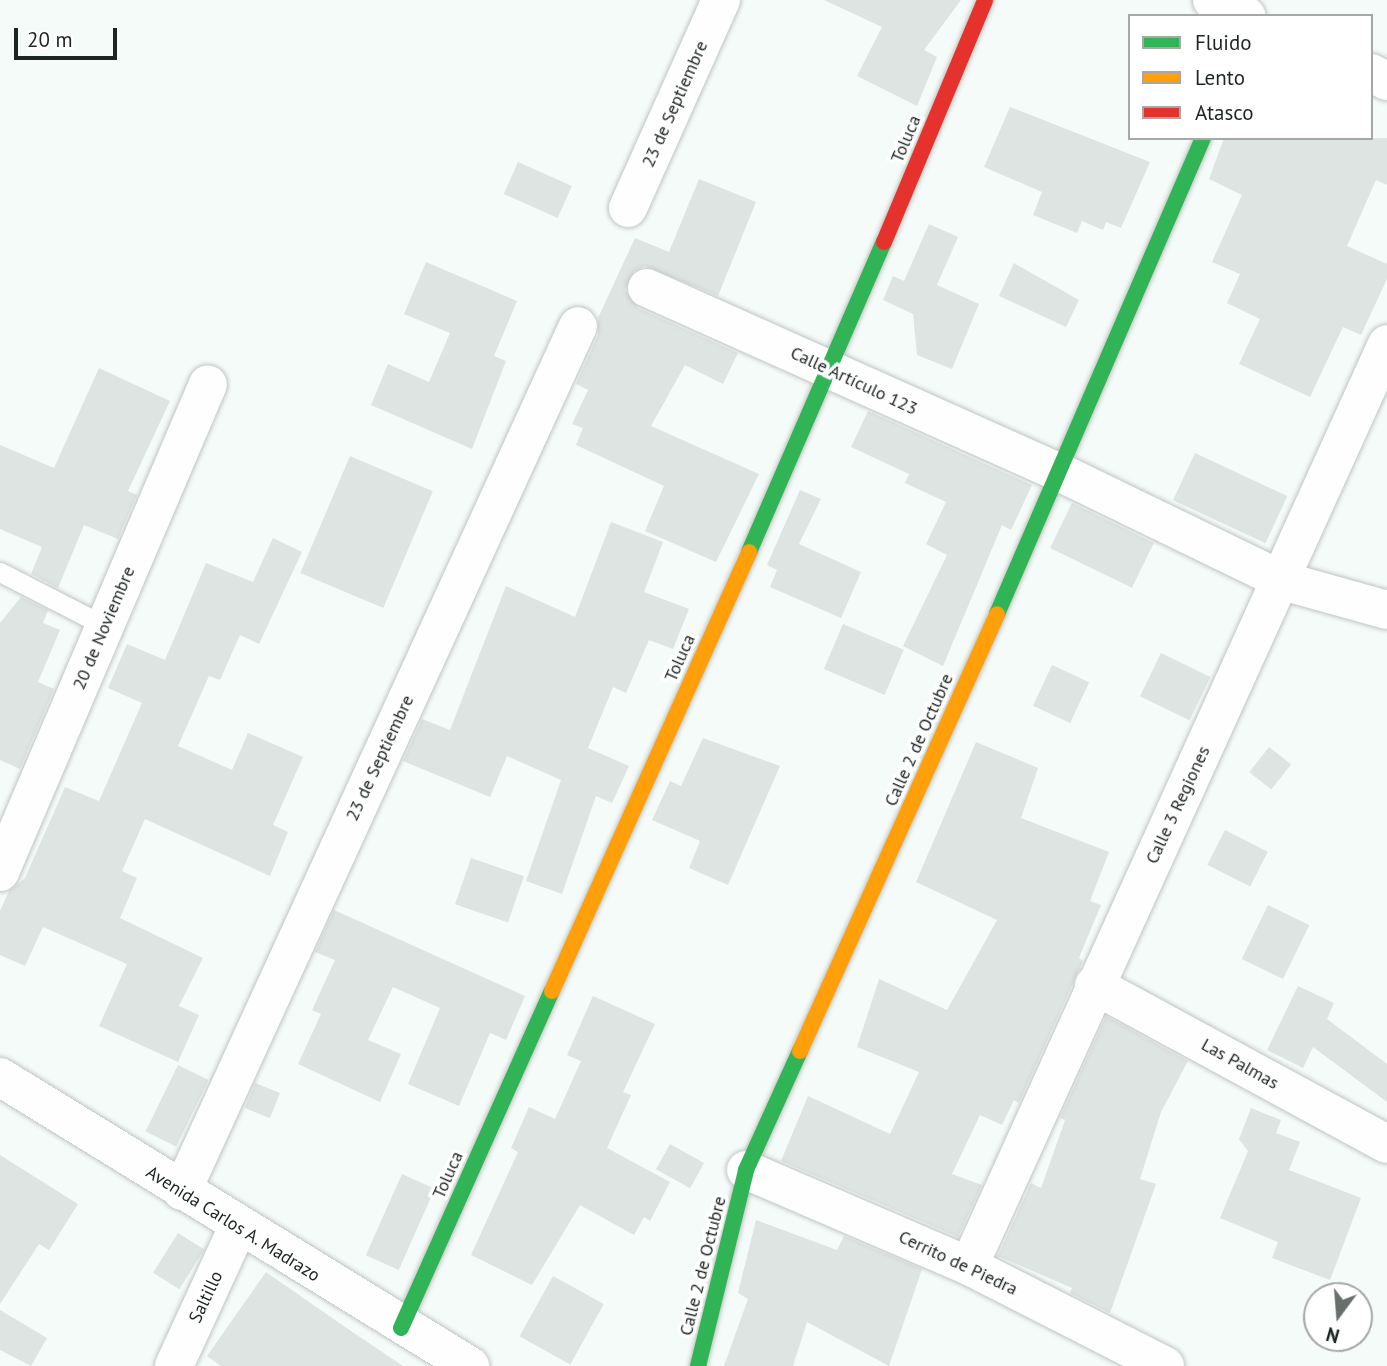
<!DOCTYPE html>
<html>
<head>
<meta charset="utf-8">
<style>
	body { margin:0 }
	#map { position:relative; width:1387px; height:1366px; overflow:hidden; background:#f5fbf8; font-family:"PT Sans",sans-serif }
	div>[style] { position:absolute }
	.building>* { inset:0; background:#dee4e1; transform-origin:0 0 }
	.roads { filter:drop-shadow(0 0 2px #bfc5c2) drop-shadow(0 0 2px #bfc5c2) }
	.lane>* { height:19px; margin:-9.5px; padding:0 9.5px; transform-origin:9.5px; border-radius:9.5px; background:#fefefe }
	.street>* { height:38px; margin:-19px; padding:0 19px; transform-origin:19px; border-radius:19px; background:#fefefe }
	.fast>* { height:16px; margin:-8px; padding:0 8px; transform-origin:8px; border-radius:8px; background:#30b455 }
	.slow>* { height:16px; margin:-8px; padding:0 8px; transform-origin:8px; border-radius:8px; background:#ff9f0a }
	.jam>* { height:16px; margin:-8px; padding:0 8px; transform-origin:8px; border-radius:8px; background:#e5322d }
	span { translate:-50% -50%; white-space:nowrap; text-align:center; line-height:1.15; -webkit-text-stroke:7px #fff; paint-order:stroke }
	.street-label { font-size:18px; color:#1d2521 }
	.legend { position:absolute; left:1128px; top:14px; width:245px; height:126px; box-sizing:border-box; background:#fff; border:2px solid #a5a8a6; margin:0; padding:9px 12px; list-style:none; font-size:21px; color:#1d2521 }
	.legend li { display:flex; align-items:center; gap:14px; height:35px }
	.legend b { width:35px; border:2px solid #a5a8a6 }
	.north { position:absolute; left:1303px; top:1282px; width:70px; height:70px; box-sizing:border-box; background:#fff; border:2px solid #a5a8a6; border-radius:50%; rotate:196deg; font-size:19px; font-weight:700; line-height:28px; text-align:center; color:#1d2521 }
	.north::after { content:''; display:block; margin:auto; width:24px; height:32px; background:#69706c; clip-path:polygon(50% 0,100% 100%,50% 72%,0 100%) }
	.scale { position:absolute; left:14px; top:28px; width:103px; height:32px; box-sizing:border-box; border:4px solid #1d2521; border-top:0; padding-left:9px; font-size:21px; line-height:24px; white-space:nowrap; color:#1d2521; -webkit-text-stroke:5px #fff; paint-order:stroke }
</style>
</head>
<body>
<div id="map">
	<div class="building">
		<div style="clip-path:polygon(824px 0,961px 0,924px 50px,937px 57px,917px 106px,857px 76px,882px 27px)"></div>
		<div style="clip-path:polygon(1010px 107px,1150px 162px,1121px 228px,1106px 222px,1103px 230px,1082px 221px,1077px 233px,1033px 215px,1042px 192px,984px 167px)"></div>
		<div style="clip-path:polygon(1224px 138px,1387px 138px,1387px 185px,1376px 180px,1347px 246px,1387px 264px,1387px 279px,1361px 335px,1343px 327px,1310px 397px,1239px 364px,1260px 319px,1227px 303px,1240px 274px,1212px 262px,1242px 195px,1209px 179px)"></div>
		<div style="left:518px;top:162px;width:59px;height:35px;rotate:24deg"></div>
		<div style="clip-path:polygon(699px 179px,756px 202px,718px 296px,645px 266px,634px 271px,625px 290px,638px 308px,738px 353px,723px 384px,685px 365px,651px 426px,759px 474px,716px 562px,645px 531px,664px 486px,576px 445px,583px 428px,572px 424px,588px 390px,576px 384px,598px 335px,598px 318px,635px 238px,669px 252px)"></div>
		<div style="clip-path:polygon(929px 224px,958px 237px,937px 285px,979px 304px,952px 369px,917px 355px,913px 314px,883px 300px,893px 276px,904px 281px)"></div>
		<div style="clip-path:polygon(426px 262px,517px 301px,494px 356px,506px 361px,472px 449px,371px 405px,388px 364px,429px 382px,450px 333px,404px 314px)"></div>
		<div style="clip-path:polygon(1014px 263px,1079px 300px,1066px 327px,999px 296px)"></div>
		<div style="clip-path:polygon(99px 368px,170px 401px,128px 491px,137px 495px,118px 539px,84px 525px,58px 588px,31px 574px,42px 547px,0 529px,0 445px,54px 468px)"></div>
		<div style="clip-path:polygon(868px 411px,1032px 485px,1011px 530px,1002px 525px,943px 666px,903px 646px,947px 555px,926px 544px,946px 502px,905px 483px,909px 474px,851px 447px)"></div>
		<div style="left:1195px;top:453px;width:102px;height:52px;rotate:25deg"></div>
		<div style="left:350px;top:456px;width:90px;height:127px;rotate:23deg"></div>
		<div style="clip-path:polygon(800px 490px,821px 499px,799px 544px,861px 572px,841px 618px,770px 587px,777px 570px,767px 565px)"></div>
		<div style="left:1072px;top:503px;width:91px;height:50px;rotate:26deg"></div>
		<div style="clip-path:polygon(611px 522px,663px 542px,644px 592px,689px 609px,673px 649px,649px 640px,626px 693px,613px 687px,588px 748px,629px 766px,612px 803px,596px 796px,562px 894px,526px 881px,561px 780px,507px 756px,490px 797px,403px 761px,422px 719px,450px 730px,506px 586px,575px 617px)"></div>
		<div style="clip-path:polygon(273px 538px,302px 552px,259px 644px,240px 635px,220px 680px,209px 676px,178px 746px,232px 770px,248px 733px,303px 757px,273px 825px,288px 832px,270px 876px,145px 819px,122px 871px,137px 878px,120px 918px,203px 958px,179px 1006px,199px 1015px,178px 1062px,99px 1026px,127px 964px,43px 927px,25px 966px,0 955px,0 911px,9px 891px,25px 878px,65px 787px,99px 801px,142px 703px,108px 688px,127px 644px,165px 660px,206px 563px,253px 582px)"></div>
		<div style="clip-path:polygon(21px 597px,48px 610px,43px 623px,60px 630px,38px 682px,54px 689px,20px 769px,0 760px,0 623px)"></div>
		<div style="left:843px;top:624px;width:66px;height:49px;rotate:23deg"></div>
		<div style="left:1161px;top:653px;width:55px;height:48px;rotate:26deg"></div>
		<div style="left:1052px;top:665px;width:41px;height:45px;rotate:25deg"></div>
		<div style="clip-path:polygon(703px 738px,780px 766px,728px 885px,689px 868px,700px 841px,652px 820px,670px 781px,681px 786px)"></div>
		<div style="clip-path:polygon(976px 742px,1038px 768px,1021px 818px,1109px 852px,1090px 901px,1101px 905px,1079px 958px,1083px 961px,1019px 1103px,1014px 1100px,1002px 1125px,980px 1115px,952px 1174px,982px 1185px,958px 1237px,781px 1161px,808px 1096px,890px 1134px,919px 1072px,857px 1047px,879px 979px,947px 1010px,997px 920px,916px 882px)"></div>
		<div style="left:1269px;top:747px;width:28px;height:32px;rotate:38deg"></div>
		<div style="left:1225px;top:830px;width:48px;height:39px;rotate:27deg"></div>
		<div style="left:471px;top:858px;width:56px;height:49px;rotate:19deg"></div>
		<div style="left:1268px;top:905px;width:46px;height:60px;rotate:26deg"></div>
		<div style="clip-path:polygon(334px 910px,525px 996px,506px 1040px,490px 1033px,459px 1106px,408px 1084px,440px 1008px,393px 987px,368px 1040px,401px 1054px,380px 1102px,298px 1064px,321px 1014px,312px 1010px,335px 960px,315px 952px)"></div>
		<div style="clip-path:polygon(1298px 986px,1334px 1003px,1327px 1019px,1387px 1064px,1387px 1102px,1313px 1047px,1303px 1068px,1267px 1050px)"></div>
		<div style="clip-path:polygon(593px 996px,655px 1024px,623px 1092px,631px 1095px,607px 1148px,670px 1182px,650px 1221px,644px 1217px,634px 1235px,580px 1205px,532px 1285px,471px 1255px,518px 1152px,511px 1148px,529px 1107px,555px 1119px,581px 1061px,567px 1055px)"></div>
		<div style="clip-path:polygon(1106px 1016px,1188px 1061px,1161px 1112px,1140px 1179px,1156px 1184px,1110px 1313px,1070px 1293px,1072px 1288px,998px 1256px,1031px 1183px,1041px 1188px,1065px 1120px,1060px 1118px)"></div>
		<div style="left:178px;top:1065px;width:34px;height:74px;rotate:26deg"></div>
		<div style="left:255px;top:1083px;width:27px;height:27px;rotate:22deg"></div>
		<div style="clip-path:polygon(1251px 1108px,1281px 1120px,1276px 1133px,1300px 1142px,1289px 1170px,1361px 1198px,1330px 1280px,1272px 1258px,1278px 1242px,1220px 1218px,1248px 1151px,1239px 1139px)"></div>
		<div style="left:670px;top:1144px;width:39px;height:29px;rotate:29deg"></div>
		<div style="clip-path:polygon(0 1155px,78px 1204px,49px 1250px,39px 1244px,0 1304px)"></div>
		<div style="left:402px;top:1174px;width:36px;height:89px;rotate:24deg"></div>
		<div style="clip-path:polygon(756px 1220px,837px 1250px,844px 1236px,922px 1269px,889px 1366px,807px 1322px,793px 1366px,724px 1366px,748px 1299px,738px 1293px)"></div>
		<div style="left:178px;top:1233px;width:31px;height:47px;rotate:32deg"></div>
		<div style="clip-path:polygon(266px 1272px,348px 1329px,403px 1366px,221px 1366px,207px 1356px)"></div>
		<div style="left:553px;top:1276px;width:58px;height:69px;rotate:29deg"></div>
		<div style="clip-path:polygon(0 1310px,47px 1338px,31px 1366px,0 1350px)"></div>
	</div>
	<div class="roads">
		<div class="lane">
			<div style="left:0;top:572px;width:118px;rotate:27.2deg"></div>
		</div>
		<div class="street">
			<div style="left:1212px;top:0;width:38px;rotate:25deg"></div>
			<div style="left:1371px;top:73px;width:18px;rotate:27deg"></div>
			<div style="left:628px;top:208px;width:228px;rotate:-65.9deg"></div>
			<div style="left:647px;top:288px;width:453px;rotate:24.1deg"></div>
			<div style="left:1061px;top:473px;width:247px;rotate:25.9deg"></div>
			<div style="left:1283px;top:581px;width:108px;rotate:15.6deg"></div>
			<div style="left:0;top:872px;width:530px;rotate:-66.91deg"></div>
			<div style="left:1094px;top:985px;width:333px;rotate:28.5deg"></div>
			<div style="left:0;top:1077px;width:552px;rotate:31.59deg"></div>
			<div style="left:746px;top:1170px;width:243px;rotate:23.3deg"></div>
			<div style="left:969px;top:1266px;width:220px;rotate:27deg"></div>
			<div style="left:182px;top:1191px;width:951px;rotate:-65.4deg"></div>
			<div style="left:969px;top:1266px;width:1012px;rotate:-65.61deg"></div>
			<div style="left:174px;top:1366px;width:153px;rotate:-65.3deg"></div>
		</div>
		<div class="fast">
			<div style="left:749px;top:552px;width:338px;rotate:-66.5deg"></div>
			<div style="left:997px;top:614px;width:519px;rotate:-66.6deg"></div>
			<div style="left:401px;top:1328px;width:369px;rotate:-65.9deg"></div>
			<div style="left:698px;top:1366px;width:202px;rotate:-76.2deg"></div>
			<div style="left:746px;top:1170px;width:131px;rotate:-65.6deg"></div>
		</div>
		<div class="slow">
			<div style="left:552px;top:991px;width:481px;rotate:-65.8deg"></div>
			<div style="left:800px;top:1051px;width:479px;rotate:-65.7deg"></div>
		</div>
		<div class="jam">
			<div style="left:884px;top:242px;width:262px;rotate:-67.3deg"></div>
		</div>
	</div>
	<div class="street-label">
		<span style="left:675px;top:104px;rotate:-66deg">23 de Septiembre</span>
		<span style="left:906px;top:139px;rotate:-67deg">Toluca</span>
		<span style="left:854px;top:381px;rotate:25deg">Calle Artículo 123</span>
		<span style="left:104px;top:628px;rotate:-67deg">20 de Noviembre</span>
		<span style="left:680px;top:658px;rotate:-66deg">Toluca</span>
		<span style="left:919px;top:740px;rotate:-66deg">Calle 2 de Octubre</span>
		<span style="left:380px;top:758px;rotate:-65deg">23 de Septiembre</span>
		<span style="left:1178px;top:805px;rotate:-65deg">Calle 3 Regiones</span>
		<span style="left:1240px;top:1064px;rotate:29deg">Las Palmas</span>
		<span style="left:448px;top:1175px;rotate:-66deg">Toluca</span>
		<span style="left:233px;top:1224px;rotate:32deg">Avenida Carlos A. Madrazo</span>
		<span style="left:958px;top:1263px;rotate:25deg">Cerrito de Piedra</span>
		<span style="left:703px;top:1266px;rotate:-76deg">Calle 2 de Octubre</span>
		<span style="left:206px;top:1297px;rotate:-65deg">Saltillo</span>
	</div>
	<ul class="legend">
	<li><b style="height:9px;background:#30b455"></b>Fluido</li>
	<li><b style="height:9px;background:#ff9f0a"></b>Lento</li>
	<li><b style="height:9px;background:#e5322d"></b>Atasco</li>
	</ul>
	<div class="north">N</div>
	<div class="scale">20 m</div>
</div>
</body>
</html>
